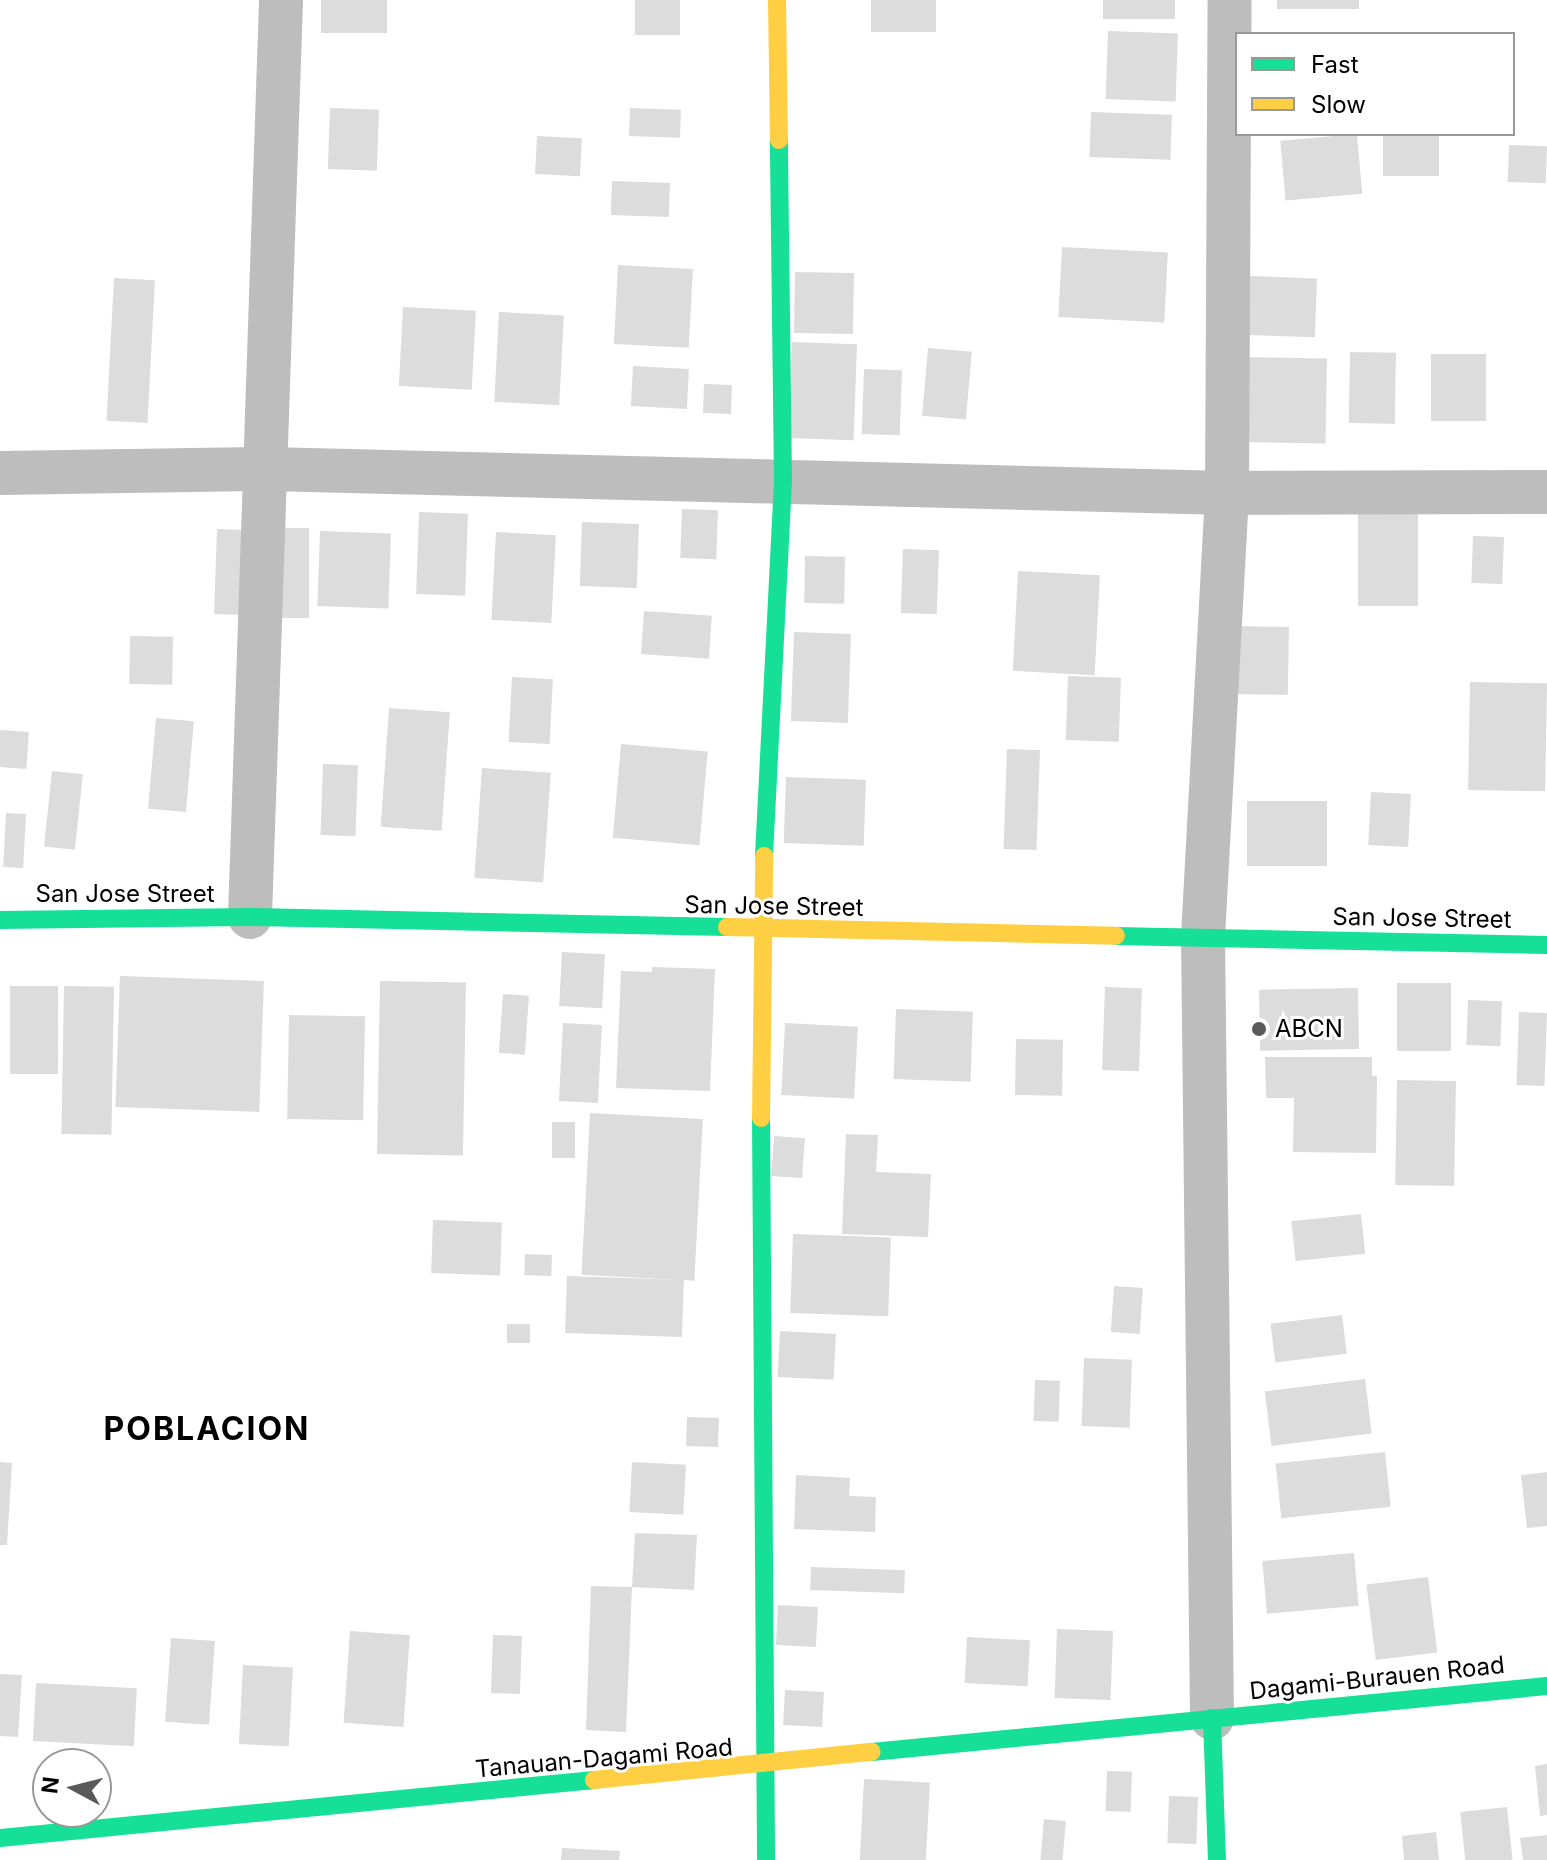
<!DOCTYPE html>
<html>
<head>
<meta charset="utf-8">
<style>
	body { margin:0 }
	#map { position:relative; width:1547px; height:1860px; overflow:hidden; background:#fff; font-family:Inter,sans-serif }
	div>[style] { position:absolute }
	.building>* { inset:0; background:#dcdcdc; transform-origin:0 0 }
	.street>* { height:44px; margin:-22px; padding:0 22px; transform-origin:22px; border-radius:22px; background:#bdbdbd }
	.fast>* { height:18px; margin:-9px; padding:0 9px; transform-origin:9px; border-radius:9px; background:#16e098 }
	.slow>* { height:18px; margin:-9px; padding:0 9px; transform-origin:9px; border-radius:9px; background:#ffcf43 }
	.dots>* { width:22px; height:22px; translate:-50% -50%; box-sizing:border-box; border:4px solid #fff; border-radius:50% }
	span { translate:-50% -50%; white-space:nowrap; text-align:center; line-height:1.15; -webkit-text-stroke:6px #fff; paint-order:stroke }
	.street-label { font-size:24px; color:#000 }
	.poi-label { font-size:24px; color:#000 }
	.left { translate:0 -50%; text-align:left }
	.district-label { font-size:32px; color:#000; font-weight:700; letter-spacing:2px }
	.legend { position:absolute; left:1235px; top:32px; width:280px; height:104px; box-sizing:border-box; background:#fff; border:2px solid #999; margin:0; padding:10px 14px; list-style:none; font-size:24px; color:#000 }
	.legend li { display:flex; align-items:center; gap:16px; height:40px }
	.legend b { width:40px; border:2px solid #999 }
	.north { position:absolute; left:32px; top:1748px; width:80px; height:80px; box-sizing:border-box; background:#fff; border:2px solid #999; border-radius:50%; rotate:277deg; font-size:22px; font-weight:700; line-height:32px; text-align:center; color:#000 }
	.north::after { content:''; display:block; margin:auto; width:28px; height:36px; background:#595959; clip-path:polygon(50% 0,100% 100%,50% 72%,0 100%) }
</style>
</head>
<body>
<div id="map">
	<div class="building">
		<div style="left:321px;top:0;width:66px;height:33px"></div>
		<div style="left:635px;top:0;width:45px;height:35px"></div>
		<div style="left:871px;top:0;width:65px;height:32px"></div>
		<div style="left:1103px;top:0;width:72px;height:19px"></div>
		<div style="left:1277px;top:0;width:82px;height:9px"></div>
		<div style="left:1108px;top:31px;width:70px;height:68px;rotate:2deg"></div>
		<div style="left:330px;top:108px;width:49px;height:61px;rotate:2deg"></div>
		<div style="left:630px;top:108px;width:51px;height:28px;rotate:2deg"></div>
		<div style="left:1091px;top:112px;width:81px;height:45px;rotate:2deg"></div>
		<div style="left:1357px;top:134px;width:60px;height:77px;rotate:85deg"></div>
		<div style="left:1383px;top:134px;width:56px;height:42px"></div>
		<div style="left:537px;top:136px;width:45px;height:38px;rotate:3deg"></div>
		<div style="left:1509px;top:145px;width:38px;height:37px;rotate:2deg"></div>
		<div style="left:612px;top:181px;width:58px;height:34px;rotate:2deg"></div>
		<div style="left:1062px;top:247px;width:106px;height:70px;rotate:3deg"></div>
		<div style="left:618px;top:265px;width:75px;height:79px;rotate:3deg"></div>
		<div style="left:795px;top:272px;width:59px;height:61px;rotate:1deg"></div>
		<div style="left:1248px;top:276px;width:69px;height:59px;rotate:2deg"></div>
		<div style="left:114px;top:278px;width:41px;height:143px;rotate:3deg"></div>
		<div style="left:403px;top:307px;width:73px;height:79px;rotate:3deg"></div>
		<div style="left:499px;top:312px;width:65px;height:90px;rotate:3deg"></div>
		<div style="left:792px;top:342px;width:65px;height:96px;rotate:2deg"></div>
		<div style="left:928px;top:348px;width:44px;height:68px;rotate:5deg"></div>
		<div style="left:1350px;top:352px;width:46px;height:71px;rotate:1deg"></div>
		<div style="left:1486px;top:354px;width:67px;height:55px;rotate:90deg"></div>
		<div style="left:1243px;top:357px;width:84px;height:85px;rotate:1deg"></div>
		<div style="left:633px;top:366px;width:56px;height:40px;rotate:3deg"></div>
		<div style="left:864px;top:369px;width:38px;height:65px;rotate:2deg"></div>
		<div style="left:704px;top:384px;width:28px;height:29px;rotate:2deg"></div>
		<div style="left:682px;top:509px;width:36px;height:49px;rotate:2deg"></div>
		<div style="left:419px;top:512px;width:49px;height:82px;rotate:2deg"></div>
		<div style="left:1358px;top:513px;width:60px;height:93px"></div>
		<div style="left:582px;top:522px;width:57px;height:64px;rotate:2deg"></div>
		<div style="left:271px;top:528px;width:38px;height:90px"></div>
		<div style="left:217px;top:529px;width:46px;height:85px;rotate:2deg"></div>
		<div style="left:320px;top:531px;width:71px;height:75px;rotate:2deg"></div>
		<div style="left:496px;top:532px;width:60px;height:88px;rotate:3deg"></div>
		<div style="left:1473px;top:536px;width:31px;height:47px;rotate:2deg"></div>
		<div style="left:903px;top:549px;width:36px;height:64px;rotate:2deg"></div>
		<div style="left:805px;top:556px;width:40px;height:47px;rotate:1deg"></div>
		<div style="left:1018px;top:571px;width:82px;height:100px;rotate:3deg"></div>
		<div style="left:644px;top:611px;width:68px;height:43px;rotate:4deg"></div>
		<div style="left:1236px;top:626px;width:53px;height:68px;rotate:1deg"></div>
		<div style="left:794px;top:632px;width:57px;height:89px;rotate:2deg"></div>
		<div style="left:130px;top:636px;width:43px;height:48px;rotate:1deg"></div>
		<div style="left:1068px;top:676px;width:53px;height:64px;rotate:2deg"></div>
		<div style="left:512px;top:677px;width:41px;height:65px;rotate:3deg"></div>
		<div style="left:1470px;top:682px;width:77px;height:108px;rotate:1deg"></div>
		<div style="left:389px;top:708px;width:61px;height:119px;rotate:4deg"></div>
		<div style="left:156px;top:718px;width:38px;height:91px;rotate:5deg"></div>
		<div style="left:0;top:730px;width:29px;height:37px;rotate:4deg"></div>
		<div style="left:621px;top:744px;width:87px;height:94px;rotate:5deg"></div>
		<div style="left:1007px;top:749px;width:33px;height:100px;rotate:2deg"></div>
		<div style="left:323px;top:764px;width:35px;height:71px;rotate:2deg"></div>
		<div style="left:482px;top:768px;width:69px;height:110px;rotate:4deg"></div>
		<div style="left:52px;top:771px;width:31px;height:76px;rotate:6deg"></div>
		<div style="left:786px;top:777px;width:80px;height:66px;rotate:2deg"></div>
		<div style="left:1371px;top:792px;width:40px;height:53px;rotate:3deg"></div>
		<div style="left:1247px;top:801px;width:80px;height:65px"></div>
		<div style="left:6px;top:813px;width:20px;height:54px;rotate:3deg"></div>
		<div style="left:562px;top:952px;width:43px;height:54px;rotate:3deg"></div>
		<div style="clip-path:polygon(652px 967px,715px 969px,710px 1091px,616px 1088px,621px 971px,652px 972px)"></div>
		<div style="left:120px;top:976px;width:144px;height:131px;rotate:2deg"></div>
		<div style="left:380px;top:981px;width:86px;height:173px;rotate:1deg"></div>
		<div style="left:1397px;top:983px;width:54px;height:68px"></div>
		<div style="left:10px;top:986px;width:48px;height:88px"></div>
		<div style="left:64px;top:986px;width:50px;height:148px;rotate:1deg"></div>
		<div style="left:1105px;top:987px;width:37px;height:83px;rotate:2deg"></div>
		<div style="left:1358px;top:988px;width:61px;height:99px;rotate:89deg"></div>
		<div style="left:503px;top:994px;width:26px;height:59px;rotate:4deg"></div>
		<div style="left:1468px;top:1000px;width:34px;height:45px;rotate:2deg"></div>
		<div style="left:896px;top:1009px;width:77px;height:70px;rotate:2deg"></div>
		<div style="left:1519px;top:1012px;width:28px;height:73px;rotate:2deg"></div>
		<div style="left:289px;top:1015px;width:76px;height:104px;rotate:1deg"></div>
		<div style="left:563px;top:1023px;width:39px;height:78px;rotate:3deg"></div>
		<div style="left:785px;top:1023px;width:73px;height:72px;rotate:3deg"></div>
		<div style="left:1016px;top:1039px;width:47px;height:56px;rotate:1deg"></div>
		<div style="clip-path:polygon(1265px 1057px,1372px 1057px,1372px 1076px,1377px 1076px,1376px 1153px,1293px 1152px,1294px 1098px,1266px 1098px)"></div>
		<div style="left:1397px;top:1080px;width:59px;height:105px;rotate:1deg"></div>
		<div style="left:590px;top:1113px;width:113px;height:162px;rotate:3deg"></div>
		<div style="left:552px;top:1122px;width:23px;height:36px"></div>
		<div style="clip-path:polygon(846px 1134px,878px 1135px,876px 1172px,931px 1174px,928px 1237px,842px 1234px)"></div>
		<div style="left:774px;top:1136px;width:31px;height:40px;rotate:4deg"></div>
		<div style="left:1361px;top:1214px;width:40px;height:70px;rotate:84deg"></div>
		<div style="left:433px;top:1220px;width:69px;height:53px;rotate:2deg"></div>
		<div style="left:793px;top:1234px;width:98px;height:79px;rotate:2deg"></div>
		<div style="left:525px;top:1254px;width:27px;height:21px;rotate:2deg"></div>
		<div style="left:567px;top:1276px;width:117px;height:57px;rotate:2deg"></div>
		<div style="left:1114px;top:1286px;width:29px;height:46px;rotate:4deg"></div>
		<div style="left:1342px;top:1315px;width:39px;height:72px;rotate:83deg"></div>
		<div style="left:507px;top:1324px;width:23px;height:19px"></div>
		<div style="left:780px;top:1331px;width:56px;height:46px;rotate:3deg"></div>
		<div style="left:1084px;top:1358px;width:48px;height:68px;rotate:2deg"></div>
		<div style="left:1365px;top:1379px;width:55px;height:101px;rotate:83deg"></div>
		<div style="left:1035px;top:1380px;width:25px;height:41px;rotate:2deg"></div>
		<div style="left:687px;top:1417px;width:32px;height:29px;rotate:2deg"></div>
		<div style="left:1385px;top:1452px;width:55px;height:110px;rotate:84deg"></div>
		<div style="clip-path:polygon(0 1462px,12px 1463px,7px 1545px,0 1545px)"></div>
		<div style="left:632px;top:1462px;width:54px;height:50px;rotate:3deg"></div>
		<div style="clip-path:polygon(1547px 1472px,1547px 1526px,1527px 1528px,1521px 1475px)"></div>
		<div style="clip-path:polygon(796px 1475px,850px 1478px,849px 1496px,876px 1497px,875px 1532px,794px 1529px)"></div>
		<div style="clip-path:polygon(635px 1533px,697px 1535px,694px 1590px,632px 1587px,626px 1732px,586px 1730px,591px 1586px,632px 1587px)"></div>
		<div style="left:1354px;top:1553px;width:53px;height:92px;rotate:85deg"></div>
		<div style="left:811px;top:1567px;width:94px;height:23px;rotate:2deg"></div>
		<div style="left:1428px;top:1577px;width:76px;height:62px;rotate:83deg"></div>
		<div style="left:778px;top:1605px;width:40px;height:40px;rotate:3deg"></div>
		<div style="left:1057px;top:1629px;width:56px;height:69px;rotate:2deg"></div>
		<div style="left:350px;top:1631px;width:60px;height:92px;rotate:4deg"></div>
		<div style="left:493px;top:1635px;width:29px;height:58px;rotate:2deg"></div>
		<div style="left:967px;top:1637px;width:63px;height:46px;rotate:3deg"></div>
		<div style="left:171px;top:1638px;width:44px;height:84px;rotate:4deg"></div>
		<div style="left:243px;top:1665px;width:50px;height:79px;rotate:3deg"></div>
		<div style="clip-path:polygon(0 1674px,22px 1675px,18px 1737px,0 1736px)"></div>
		<div style="left:36px;top:1683px;width:101px;height:58px;rotate:3deg"></div>
		<div style="left:785px;top:1690px;width:39px;height:35px;rotate:3deg"></div>
		<div style="clip-path:polygon(1547px 1764px,1547px 1815px,1540px 1816px,1535px 1766px)"></div>
		<div style="left:1107px;top:1771px;width:25px;height:40px;rotate:2deg"></div>
		<div style="left:864px;top:1779px;width:66px;height:81px;rotate:3deg"></div>
		<div style="left:1169px;top:1796px;width:29px;height:47px;rotate:2deg"></div>
		<div style="left:1507px;top:1807px;width:53px;height:47px;rotate:84deg"></div>
		<div style="left:1044px;top:1819px;width:22px;height:41px;rotate:5deg"></div>
		<div style="clip-path:polygon(1436px 1832px,1439px 1860px,1404px 1860px,1402px 1836px)"></div>
		<div style="clip-path:polygon(1547px 1835px,1547px 1860px,1523px 1860px,1520px 1838px)"></div>
		<div style="clip-path:polygon(562px 1848px,620px 1851px,619px 1860px,561px 1860px)"></div>
	</div>
	<div class="street">
		<div style="left:0;top:473px;width:268px;rotate:-0.9deg"></div>
		<div style="left:268px;top:469px;width:959px;rotate:1.43deg"></div>
		<div style="left:1227px;top:493px;width:320px;rotate:-0.2deg"></div>
		<div style="left:250px;top:917px;width:918px;rotate:-88.06deg"></div>
		<div style="left:1212px;top:1718px;width:781px;rotate:-90.66deg"></div>
		<div style="left:1203px;top:937px;width:445px;rotate:-86.9deg"></div>
		<div style="left:1227px;top:493px;width:493px;rotate:-89.7deg"></div>
	</div>
	<div class="fast">
		<div style="left:764px;top:856px;width:375px;rotate:-87.1deg"></div>
		<div style="left:783px;top:481px;width:341px;rotate:-90.7deg"></div>
		<div style="left:0;top:920px;width:250px;rotate:-0.7deg"></div>
		<div style="left:250px;top:917px;width:477px;rotate:1.2deg"></div>
		<div style="left:1116px;top:936px;width:431px;rotate:1.2deg"></div>
		<div style="left:761px;top:1118px;width:742px;rotate:89.61deg"></div>
		<div style="left:1212px;top:1718px;width:142px;rotate:88deg"></div>
		<div style="left:872px;top:1752px;width:678px;rotate:-5.58deg"></div>
		<div style="left:0;top:1838px;width:597px;rotate:-5.58deg"></div>
	</div>
	<div class="slow">
		<div style="left:777px;top:0;width:140px;rotate:89.2deg"></div>
		<div style="left:727px;top:927px;width:389px;rotate:1.3deg"></div>
		<div style="left:761px;top:1118px;width:262px;rotate:-89.3deg"></div>
		<div style="left:594px;top:1780px;width:279px;rotate:-5.8deg"></div>
	</div>
	<div class="dots">
		<div style="left:1259px;top:1029px;background:#595959"></div>
	</div>
	<div class="street-label">
		<span style="left:125px;top:894px">San Jose Street</span>
		<span style="left:774px;top:906px;rotate:1deg">San Jose Street</span>
		<span style="left:1422px;top:918px;rotate:1deg">San Jose Street</span>
		<span style="left:1377px;top:1678px;rotate:-6deg">Dagami-Burauen Road</span>
		<span style="left:604px;top:1758px;rotate:-5deg">Tanauan-Dagami Road</span>
	</div>
	<div class="poi-label">
		<span class="left" style="left:1275px;top:1029px">ABCN</span>
	</div>
	<div class="district-label">
		<span style="left:207px;top:1429px">POBLACION</span>
	</div>
	<ul class="legend">
	<li><b style="height:10px;background:#16e098"></b>Fast</li>
	<li><b style="height:10px;background:#ffcf43"></b>Slow</li>
	</ul>
	<div class="north">N</div>
</div>
</body>
</html>
